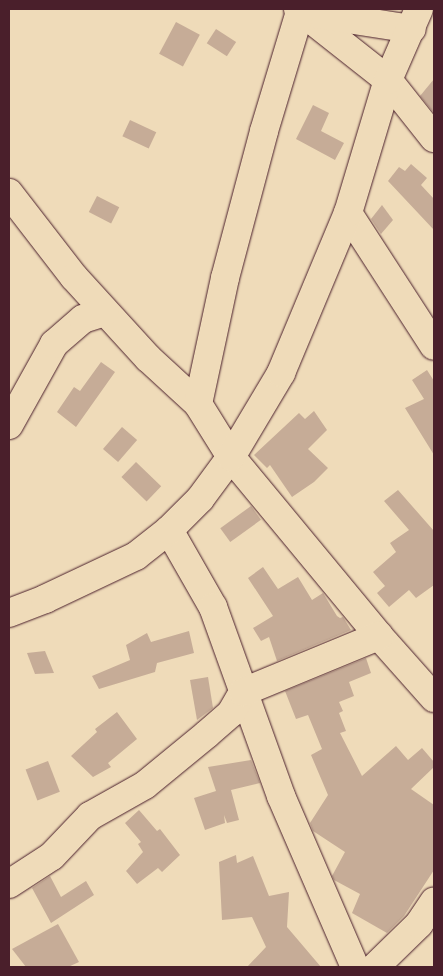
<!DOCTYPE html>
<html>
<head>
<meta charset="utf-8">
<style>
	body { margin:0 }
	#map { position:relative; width:443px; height:976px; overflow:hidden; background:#efdbb9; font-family:"Architects Daughter",sans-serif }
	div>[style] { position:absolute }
	.building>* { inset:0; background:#c6ac97; transform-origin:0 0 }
	.roads { filter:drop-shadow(0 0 1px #4a1f2b) drop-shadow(0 0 1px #4a1f2b) }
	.minor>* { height:28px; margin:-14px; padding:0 14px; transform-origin:14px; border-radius:14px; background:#efdbb9 }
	span { translate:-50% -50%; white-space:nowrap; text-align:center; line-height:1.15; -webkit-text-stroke:5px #efdbb9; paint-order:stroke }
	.frame { position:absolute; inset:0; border:10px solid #4a1f2b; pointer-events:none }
</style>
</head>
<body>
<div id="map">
	<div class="building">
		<div style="left:176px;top:22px;width:27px;height:36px;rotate:28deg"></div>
		<div style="left:216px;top:29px;width:24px;height:17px;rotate:33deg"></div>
		<div style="clip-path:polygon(434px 79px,434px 113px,420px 96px)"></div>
		<div style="clip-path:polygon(313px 105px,329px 113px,321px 131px,344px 143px,335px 160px,296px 139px)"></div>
		<div style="left:130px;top:120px;width:29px;height:18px;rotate:25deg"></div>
		<div style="clip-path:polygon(411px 164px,427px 178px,421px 185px,434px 199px,434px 230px,388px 181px,399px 167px,405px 171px)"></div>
		<div style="left:97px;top:196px;width:25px;height:18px;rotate:27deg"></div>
		<div style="clip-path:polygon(382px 205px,393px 220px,381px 234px,371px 219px)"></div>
		<div style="clip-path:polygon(101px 362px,115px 372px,76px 427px,57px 412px,74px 387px,80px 391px)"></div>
		<div style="clip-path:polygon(427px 370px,434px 381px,434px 455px,405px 408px,424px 399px,412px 380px)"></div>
		<div style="clip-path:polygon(314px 411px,327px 430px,308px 449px,328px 468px,314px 482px,292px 497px,270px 465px,267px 468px,254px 455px,299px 413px,305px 419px)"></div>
		<div style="left:122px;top:427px;width:20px;height:29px;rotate:41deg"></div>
		<div style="left:136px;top:462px;width:35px;height:21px;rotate:44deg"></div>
		<div style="clip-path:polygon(398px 490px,434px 531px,434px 585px,416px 598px,409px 590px,389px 607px,377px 593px,385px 586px,373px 572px,396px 552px,390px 543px,409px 530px,384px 501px)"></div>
		<div style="left:251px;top:506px;width:17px;height:38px;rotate:54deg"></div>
		<div style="clip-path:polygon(263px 567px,278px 589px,298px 577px,312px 600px,323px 593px,337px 616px,340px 618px,343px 617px,351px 630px,277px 661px,269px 637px,261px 641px,253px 628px,273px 616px,248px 578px)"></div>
		<div style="clip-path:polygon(189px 631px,194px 653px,157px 663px,155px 672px,99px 689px,92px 676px,130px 660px,126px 645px,147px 633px,151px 642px)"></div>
		<div style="clip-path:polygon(45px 651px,54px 673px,35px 674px,27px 653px)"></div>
		<div style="clip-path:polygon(366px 658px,371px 673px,349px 682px,354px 696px,339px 702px,343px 711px,339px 713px,346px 731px,340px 733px,362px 776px,396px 746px,408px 760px,422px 748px,434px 762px,434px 767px,411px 789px,434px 805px,434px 870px,404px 916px,387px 933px,352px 913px,360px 894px,334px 880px,332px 876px,345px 852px,313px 831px,310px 823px,328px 795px,311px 755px,322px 749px,308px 715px,296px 719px,285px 691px)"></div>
		<div style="clip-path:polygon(208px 677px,213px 708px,197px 720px,190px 680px)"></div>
		<div style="clip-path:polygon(117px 712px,137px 739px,108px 763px,111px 767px,93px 777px,71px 756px,97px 732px,95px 729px)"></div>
		<div style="clip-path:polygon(251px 760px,260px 783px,231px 790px,239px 820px,227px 823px,224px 815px,225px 823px,205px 830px,194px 798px,216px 791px,208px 767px)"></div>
		<div style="left:48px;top:761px;width:33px;height:24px;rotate:69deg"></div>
		<div style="clip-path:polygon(139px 810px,157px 831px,160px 829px,180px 855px,162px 872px,158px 868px,137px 884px,126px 871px,143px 852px,138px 844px,141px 842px,125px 823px)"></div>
		<div style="clip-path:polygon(236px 855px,237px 863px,253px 856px,269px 896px,289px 892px,287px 927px,321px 967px,247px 967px,266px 947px,252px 917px,222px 920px,219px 862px)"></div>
		<div style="clip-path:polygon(50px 876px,61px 897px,86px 881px,94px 895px,51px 923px,32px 888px)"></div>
		<div style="clip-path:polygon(58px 924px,79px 962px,68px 967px,26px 967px,12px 949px)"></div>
	</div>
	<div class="roads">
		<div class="minor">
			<div style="left:298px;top:9px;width:115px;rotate:38.3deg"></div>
			<div style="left:388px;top:80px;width:74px;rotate:51.6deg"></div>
			<div style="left:302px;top:12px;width:111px;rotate:8.8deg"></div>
			<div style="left:9px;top:193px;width:106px;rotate:52.3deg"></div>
			<div style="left:74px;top:277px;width:110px;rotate:47.6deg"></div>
			<div style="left:148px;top:358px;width:68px;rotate:42.6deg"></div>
			<div style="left:198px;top:404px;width:62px;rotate:58.1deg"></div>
			<div style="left:231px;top:457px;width:232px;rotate:50.4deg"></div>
			<div style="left:379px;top:636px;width:83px;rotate:48.4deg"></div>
			<div style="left:348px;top:213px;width:158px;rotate:57.1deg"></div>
			<div style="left:198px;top:404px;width:129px;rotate:-77.9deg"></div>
			<div style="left:225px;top:278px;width:152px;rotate:-75.1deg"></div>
			<div style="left:264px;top:131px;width:124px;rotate:-73.2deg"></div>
			<div style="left:9px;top:425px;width:93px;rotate:-60.9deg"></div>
			<div style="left:54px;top:344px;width:38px;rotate:-41deg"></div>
			<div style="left:83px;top:319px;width:23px;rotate:-18deg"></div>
			<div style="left:169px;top:530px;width:89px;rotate:60.3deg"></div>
			<div style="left:213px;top:607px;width:201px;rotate:70.2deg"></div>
			<div style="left:281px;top:796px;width:186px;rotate:66.6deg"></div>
			<div style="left:9px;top:613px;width:39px;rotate:-21deg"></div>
			<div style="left:45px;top:599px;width:101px;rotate:-25.3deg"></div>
			<div style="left:136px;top:556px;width:42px;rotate:-38.2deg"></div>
			<div style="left:169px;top:530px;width:44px;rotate:-45deg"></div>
			<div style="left:200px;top:499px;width:52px;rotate:-53.6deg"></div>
			<div style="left:231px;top:457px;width:98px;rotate:-59.2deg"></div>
			<div style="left:281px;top:373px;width:173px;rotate:-67.3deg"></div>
			<div style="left:348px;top:213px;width:139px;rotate:-73.3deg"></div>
			<div style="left:388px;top:80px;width:77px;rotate:-66.4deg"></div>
			<div style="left:9px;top:884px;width:51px;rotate:-33.1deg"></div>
			<div style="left:52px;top:856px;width:55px;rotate:-46.5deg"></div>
			<div style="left:90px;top:816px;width:63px;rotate:-29.4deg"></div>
			<div style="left:145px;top:785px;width:80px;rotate:-39.4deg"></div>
			<div style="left:207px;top:734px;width:32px;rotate:-41deg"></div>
			<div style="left:231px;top:713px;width:24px;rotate:-60deg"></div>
			<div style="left:243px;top:692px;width:147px;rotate:-22.4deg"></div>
			<div style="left:375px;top:967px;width:62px;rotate:-44.3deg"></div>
			<div style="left:419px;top:924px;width:27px;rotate:-56deg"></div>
		</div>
	</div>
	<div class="frame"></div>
</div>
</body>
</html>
